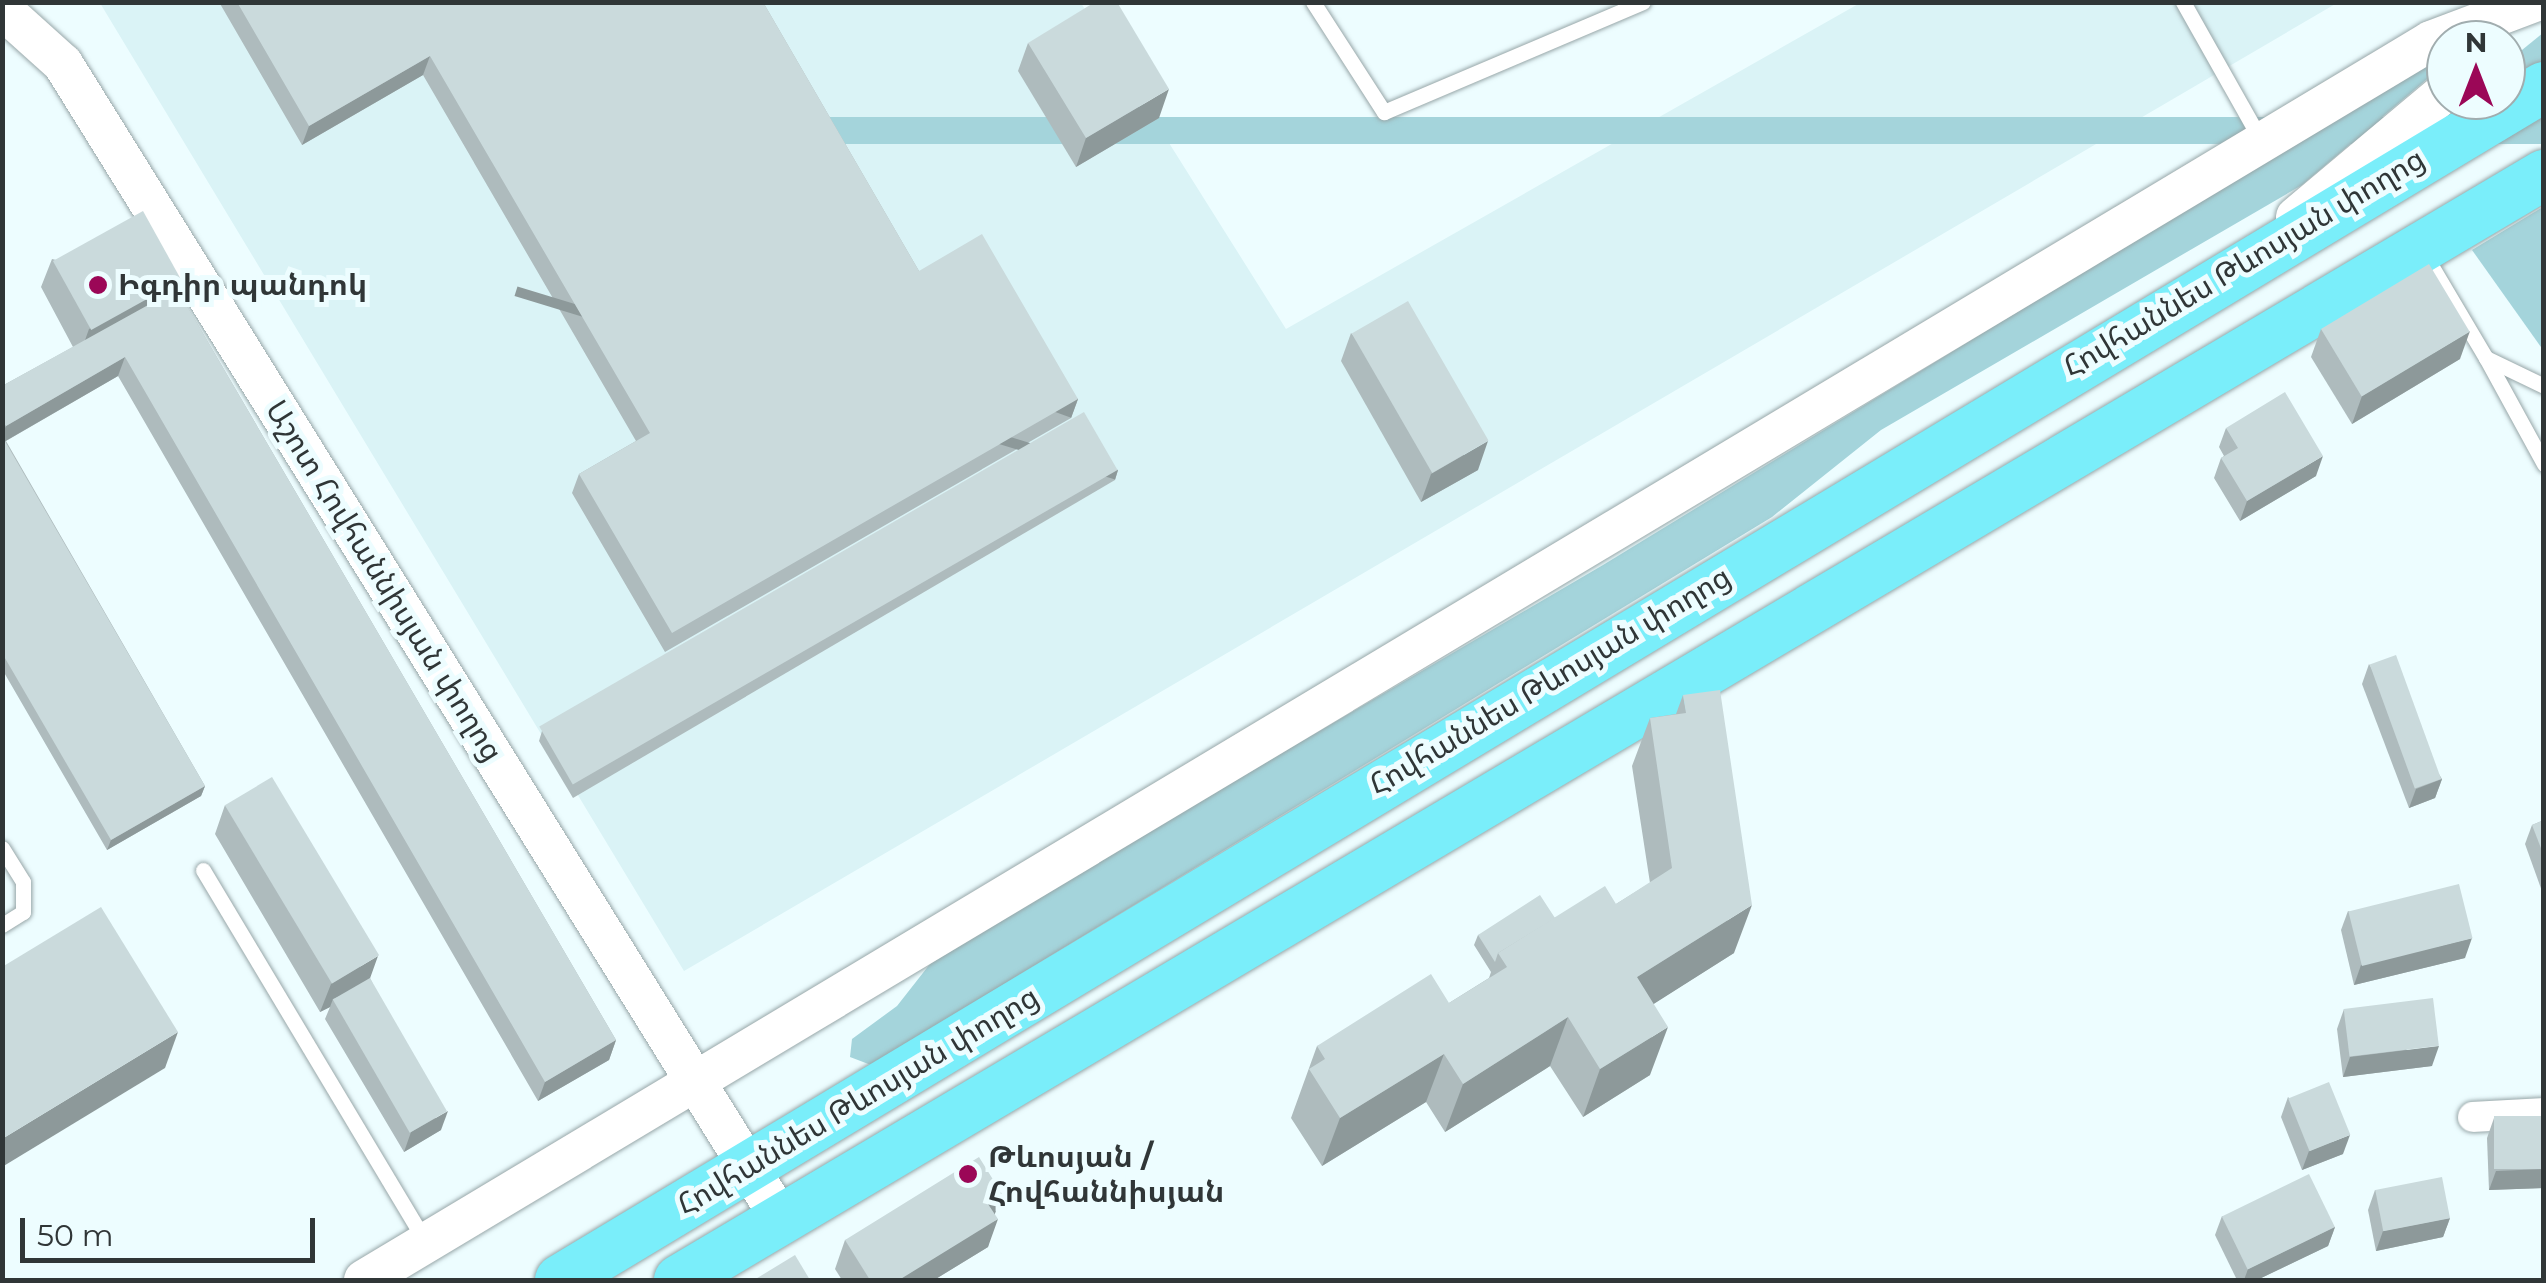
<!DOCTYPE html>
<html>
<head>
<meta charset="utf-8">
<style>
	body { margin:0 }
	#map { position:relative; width:2546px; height:1283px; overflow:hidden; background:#edfdff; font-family:Montserrat,"Noto Sans Armenian",sans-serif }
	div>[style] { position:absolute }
	.built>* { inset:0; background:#daf3f6 }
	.green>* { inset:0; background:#a4d4db; transform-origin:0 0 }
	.roads { filter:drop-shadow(0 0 2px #98a7a9) drop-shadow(0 0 2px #98a7a9) }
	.service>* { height:15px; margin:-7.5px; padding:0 7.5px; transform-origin:7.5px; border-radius:7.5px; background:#fff }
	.minor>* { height:30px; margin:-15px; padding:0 15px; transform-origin:15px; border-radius:15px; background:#fff }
	.tertiary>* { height:40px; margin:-20px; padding:0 20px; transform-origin:20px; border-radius:20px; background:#fff }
	.primary>* { height:50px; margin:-25px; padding:0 25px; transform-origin:25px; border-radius:25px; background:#7aeefa }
	.wall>* { inset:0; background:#aebbbd }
	.shaded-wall>* { inset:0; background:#8d999a; transform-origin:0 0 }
	.building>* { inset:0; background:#cadadc; transform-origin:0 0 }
	.dots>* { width:28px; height:28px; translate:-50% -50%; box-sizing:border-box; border:5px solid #edfdff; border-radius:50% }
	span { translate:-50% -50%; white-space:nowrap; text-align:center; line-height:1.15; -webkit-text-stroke:10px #edfdff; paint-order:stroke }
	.street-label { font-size:30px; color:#303637 }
	.poi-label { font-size:30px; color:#303637; font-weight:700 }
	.left { translate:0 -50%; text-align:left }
	.frame { position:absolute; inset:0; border:5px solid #303637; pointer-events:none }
	.north { position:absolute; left:2426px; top:20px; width:100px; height:100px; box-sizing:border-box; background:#edfdff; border:2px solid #a1adaf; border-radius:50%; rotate:0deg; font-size:28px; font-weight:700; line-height:40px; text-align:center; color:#303637 }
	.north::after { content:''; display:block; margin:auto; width:35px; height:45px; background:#9b0757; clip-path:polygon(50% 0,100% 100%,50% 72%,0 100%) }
	.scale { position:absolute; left:20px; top:1218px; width:295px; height:45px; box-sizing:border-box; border:5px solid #303637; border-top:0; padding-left:12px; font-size:30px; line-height:35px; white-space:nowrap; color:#303637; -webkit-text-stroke:8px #edfdff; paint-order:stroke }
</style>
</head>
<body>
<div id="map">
	<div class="built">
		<div style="clip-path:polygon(100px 3px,1081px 3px,1286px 329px,1860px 3px,2337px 3px,684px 971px)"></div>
	</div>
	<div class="green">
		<div style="clip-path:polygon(2543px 33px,2543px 62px,2506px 84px,2506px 63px)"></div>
		<div style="clip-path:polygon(2446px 50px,2446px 63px,2302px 185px,1881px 430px,1772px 517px,871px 1065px,850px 1057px,852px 1039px,897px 1006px,937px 955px,1603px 565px)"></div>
		<div style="left:2543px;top:117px;width:27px;height:1927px;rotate:90deg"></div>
		<div style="clip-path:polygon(2543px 207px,2543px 350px,2472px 250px)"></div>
	</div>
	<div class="roads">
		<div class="service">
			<div style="left:1313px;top:2px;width:131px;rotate:57.2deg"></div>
			<div style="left:1384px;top:112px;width:281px;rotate:-23deg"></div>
			<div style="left:2183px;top:2px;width:161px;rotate:60.6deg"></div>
			<div style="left:2425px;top:255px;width:120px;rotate:59.4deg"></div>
			<div style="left:2486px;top:358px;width:64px;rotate:25.8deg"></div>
			<div style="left:2486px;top:358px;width:121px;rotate:61.3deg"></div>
			<div style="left:2px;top:848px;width:40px;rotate:58deg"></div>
			<div style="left:23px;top:882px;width:30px;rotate:90deg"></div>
			<div style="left:23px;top:912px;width:25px;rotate:148deg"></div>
			<div style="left:203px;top:870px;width:434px;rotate:59.1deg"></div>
		</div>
		<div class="minor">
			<div style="left:2473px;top:1117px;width:71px;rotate:-3.2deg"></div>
		</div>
		<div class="tertiary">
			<div style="left:2px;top:9px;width:82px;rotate:42deg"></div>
			<div style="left:63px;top:64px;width:1362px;rotate:58.14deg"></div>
			<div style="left:2296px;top:217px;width:196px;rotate:-40deg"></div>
			<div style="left:364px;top:1280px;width:2410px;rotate:-30.94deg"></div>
			<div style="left:2431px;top:41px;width:110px;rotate:-20.7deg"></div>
		</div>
		<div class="primary">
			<div style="left:560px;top:1280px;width:2315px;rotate:-31.02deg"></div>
			<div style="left:679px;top:1280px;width:2168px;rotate:-30.65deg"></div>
		</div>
	</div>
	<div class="wall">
		<div style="clip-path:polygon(219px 2px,763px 2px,919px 271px,1078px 399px,1071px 418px,665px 652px,572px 493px,579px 474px,636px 441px,423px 75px,302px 145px)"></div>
		<div style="clip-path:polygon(1028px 43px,1159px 118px,1076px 167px,1018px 71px)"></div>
		<div style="clip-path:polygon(52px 259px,177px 289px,616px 1040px,609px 1060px,538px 1101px,118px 376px,6px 441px,205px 786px,201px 796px,107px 850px,2px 669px,2px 386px,73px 347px,41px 287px)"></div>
		<div style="clip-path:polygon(2321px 329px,2460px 359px,2352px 424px,2311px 357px)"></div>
		<div style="clip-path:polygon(1351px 333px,1478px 470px,1421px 502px,1341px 361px)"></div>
		<div style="clip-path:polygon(2226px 428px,2316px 476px,2240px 521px,2214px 478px,2221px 458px,2224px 456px,2219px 447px)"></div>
		<div style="clip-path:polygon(1118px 470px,1115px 480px,573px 798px,539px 741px,542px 731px)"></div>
		<div style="clip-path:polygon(2369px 664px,2442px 779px,2435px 798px,2409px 808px,2362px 684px)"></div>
		<div style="clip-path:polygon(1683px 695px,1734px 953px,1653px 1004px,1650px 1075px,1583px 1117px,1550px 1066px,1445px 1132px,1426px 1102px,1322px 1166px,1291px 1118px,1317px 1046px,1449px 1003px,1489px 978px,1491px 972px,1474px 945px,1478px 935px,1616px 904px,1650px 883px,1632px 766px,1650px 718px,1676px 714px)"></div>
		<div style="clip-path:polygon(225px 805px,370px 978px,441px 1130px,404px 1152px,325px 1019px,330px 1007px,320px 1012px,215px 834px)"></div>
		<div style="clip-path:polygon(2544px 820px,2543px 894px,2525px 844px,2532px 825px)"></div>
		<div style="clip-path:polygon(2348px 911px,2465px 958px,2354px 985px,2341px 930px)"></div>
		<div style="clip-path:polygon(2344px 1009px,2432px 1066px,2343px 1077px,2337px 1029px)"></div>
		<div style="clip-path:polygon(2288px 1097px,2343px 1154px,2302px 1170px,2281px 1117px)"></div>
		<div style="clip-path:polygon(2544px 1116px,2544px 1188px,2489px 1190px,2487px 1138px,2494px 1118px)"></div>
		<div style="clip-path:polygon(2375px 1190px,2450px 1218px,2443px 1237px,2376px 1251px,2368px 1210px)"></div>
		<div style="clip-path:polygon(995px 1214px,988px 1247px,934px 1280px,842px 1280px,835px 1269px,845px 1240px)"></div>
		<div style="clip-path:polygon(2222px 1216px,2335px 1227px,2328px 1246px,2257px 1280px,2237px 1280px,2215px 1235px)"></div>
	</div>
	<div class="shaded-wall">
		<div style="clip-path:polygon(430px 56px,423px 75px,302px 145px,309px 126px)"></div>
		<div style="clip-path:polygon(1169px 89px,1159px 118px,1076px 167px,1086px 138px)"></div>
		<div style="clip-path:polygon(181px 280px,170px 309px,79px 357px,89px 329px)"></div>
		<div style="clip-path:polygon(2470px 331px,2460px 359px,2352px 424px,2362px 396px)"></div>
		<div style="clip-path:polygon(125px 357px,118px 376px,2px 443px,2px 434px,6px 426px)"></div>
		<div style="left:1078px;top:399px;width:20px;height:469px;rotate:110deg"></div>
		<div style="clip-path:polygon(1488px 441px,1478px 470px,1421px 502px,1431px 474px)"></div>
		<div style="clip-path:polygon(2323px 456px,2316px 476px,2240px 521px,2247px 501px)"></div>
		<div style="left:1118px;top:470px;width:10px;height:628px;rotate:107deg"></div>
		<div style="clip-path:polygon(2442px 779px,2435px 798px,2409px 808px,2416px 789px)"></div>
		<div style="clip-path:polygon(205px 786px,201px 796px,107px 850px,111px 840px)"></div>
		<div style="clip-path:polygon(1752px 905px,1734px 953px,1619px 1026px,1637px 977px)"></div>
		<div style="clip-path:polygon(2472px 938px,2465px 958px,2354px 985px,2361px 965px)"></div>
		<div style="clip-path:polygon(378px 956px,368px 984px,333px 999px,330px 1007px,320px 1012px,331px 984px)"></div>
		<div style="clip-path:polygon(1568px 1017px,1550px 1066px,1445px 1132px,1463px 1084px)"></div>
		<div style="clip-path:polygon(1668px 1027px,1650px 1075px,1583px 1117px,1600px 1069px)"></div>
		<div style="clip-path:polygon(178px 1032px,165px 1068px,2px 1167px,2px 1139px)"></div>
		<div style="clip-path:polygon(616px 1040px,609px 1060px,538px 1101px,545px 1082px)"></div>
		<div style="clip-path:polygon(2439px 1046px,2432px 1066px,2343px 1077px,2350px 1057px)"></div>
		<div style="clip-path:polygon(1444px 1054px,1426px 1102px,1322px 1166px,1340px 1118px)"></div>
		<div style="clip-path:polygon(448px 1111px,441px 1130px,404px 1152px,411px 1132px)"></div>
		<div style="clip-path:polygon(2350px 1135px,2343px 1154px,2302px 1170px,2309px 1151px)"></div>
		<div style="clip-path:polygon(2544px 1169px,2544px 1188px,2489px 1190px,2496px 1171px)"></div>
		<div style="clip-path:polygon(1002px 1194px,992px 1222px,998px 1219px,988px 1247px,934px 1280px,899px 1280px,988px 1204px)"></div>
		<div style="clip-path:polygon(2450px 1218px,2443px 1237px,2376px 1251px,2383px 1231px)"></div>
		<div style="clip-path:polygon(2335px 1227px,2328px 1246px,2257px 1280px,2244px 1280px,2248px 1269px)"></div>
	</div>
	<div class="building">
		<div style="clip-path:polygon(237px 2px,763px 2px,919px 271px,982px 234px,1078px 399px,672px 633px,579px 474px,650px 433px,430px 56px,309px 126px)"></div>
		<div style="clip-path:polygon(1095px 2px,1117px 2px,1169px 89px,1086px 138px,1028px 43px)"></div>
		<div style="left:143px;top:211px;width:79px;height:103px;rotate:61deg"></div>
		<div style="left:2429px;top:264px;width:79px;height:126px;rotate:59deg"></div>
		<div style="clip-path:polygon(177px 289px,616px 1040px,545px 1082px,125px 357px,6px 426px,2px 421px,2px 386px)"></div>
		<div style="left:1408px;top:301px;width:161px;height:65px;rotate:60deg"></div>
		<div style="clip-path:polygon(2285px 392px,2323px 456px,2247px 501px,2221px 458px,2238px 448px,2226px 428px)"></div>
		<div style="left:1084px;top:412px;width:67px;height:629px;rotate:60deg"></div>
		<div style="clip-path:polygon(2px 436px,205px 786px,111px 840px,2px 653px)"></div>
		<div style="left:2396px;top:655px;width:132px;height:28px;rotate:70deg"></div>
		<div style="clip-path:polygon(1720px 690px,1752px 905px,1637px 977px,1668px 1027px,1600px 1069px,1568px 1017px,1463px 1084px,1444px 1054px,1340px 1118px,1309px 1069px,1325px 1059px,1317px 1046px,1431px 974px,1449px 1003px,1507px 967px,1498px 953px,1605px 886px,1616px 904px,1672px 868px,1650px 718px,1686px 713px,1683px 695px)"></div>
		<div style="left:272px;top:777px;width:208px;height:55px;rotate:59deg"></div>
		<div style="clip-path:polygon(2544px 820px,2544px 856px,2532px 825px)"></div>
		<div style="left:2459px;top:884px;width:56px;height:114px;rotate:76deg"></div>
		<div style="clip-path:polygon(1540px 895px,1555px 918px,1498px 953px,1495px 962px,1478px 935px)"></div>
		<div style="clip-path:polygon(101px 907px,178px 1032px,2px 1139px,2px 967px)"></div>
		<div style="left:370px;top:978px;width:154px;height:43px;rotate:60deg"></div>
		<div style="left:2433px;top:998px;width:48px;height:90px;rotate:83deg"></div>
		<div style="left:2329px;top:1082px;width:57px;height:44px;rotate:68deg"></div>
		<div style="left:2544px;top:1116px;width:53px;height:50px;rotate:90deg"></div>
		<div style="clip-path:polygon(979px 1157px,1002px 1194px,988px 1204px,998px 1219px,899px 1280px,870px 1280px,845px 1240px)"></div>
		<div style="left:2309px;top:1174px;width:59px;height:97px;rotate:64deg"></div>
		<div style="left:2442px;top:1177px;width:42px;height:68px;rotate:79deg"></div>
		<div style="clip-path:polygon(795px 1255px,810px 1280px,754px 1280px)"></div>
	</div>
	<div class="dots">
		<div style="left:98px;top:285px;background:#9b0757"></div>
		<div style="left:968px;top:1174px;background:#9b0757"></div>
	</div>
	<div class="street-label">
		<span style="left:2244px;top:263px;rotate:-31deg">Հովհաննես Թևոսյան փողոց</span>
		<span style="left:384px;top:581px;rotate:58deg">Աշոտ Հովհաննիսյան փողոց</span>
		<span style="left:1550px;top:681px;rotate:-31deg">Հովհաննես Թևոսյան փողոց</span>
		<span style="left:858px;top:1101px;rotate:-31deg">Հովհաննես Թևոսյան փողոց</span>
	</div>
	<div class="poi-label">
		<span class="left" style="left:118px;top:285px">Իգդիր պանդոկ</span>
		<span class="left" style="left:988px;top:1174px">Թևոսյան /<br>Հովհաննիսյան</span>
	</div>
	<div class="frame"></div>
	<div class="north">N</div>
	<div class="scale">50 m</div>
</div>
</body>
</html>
